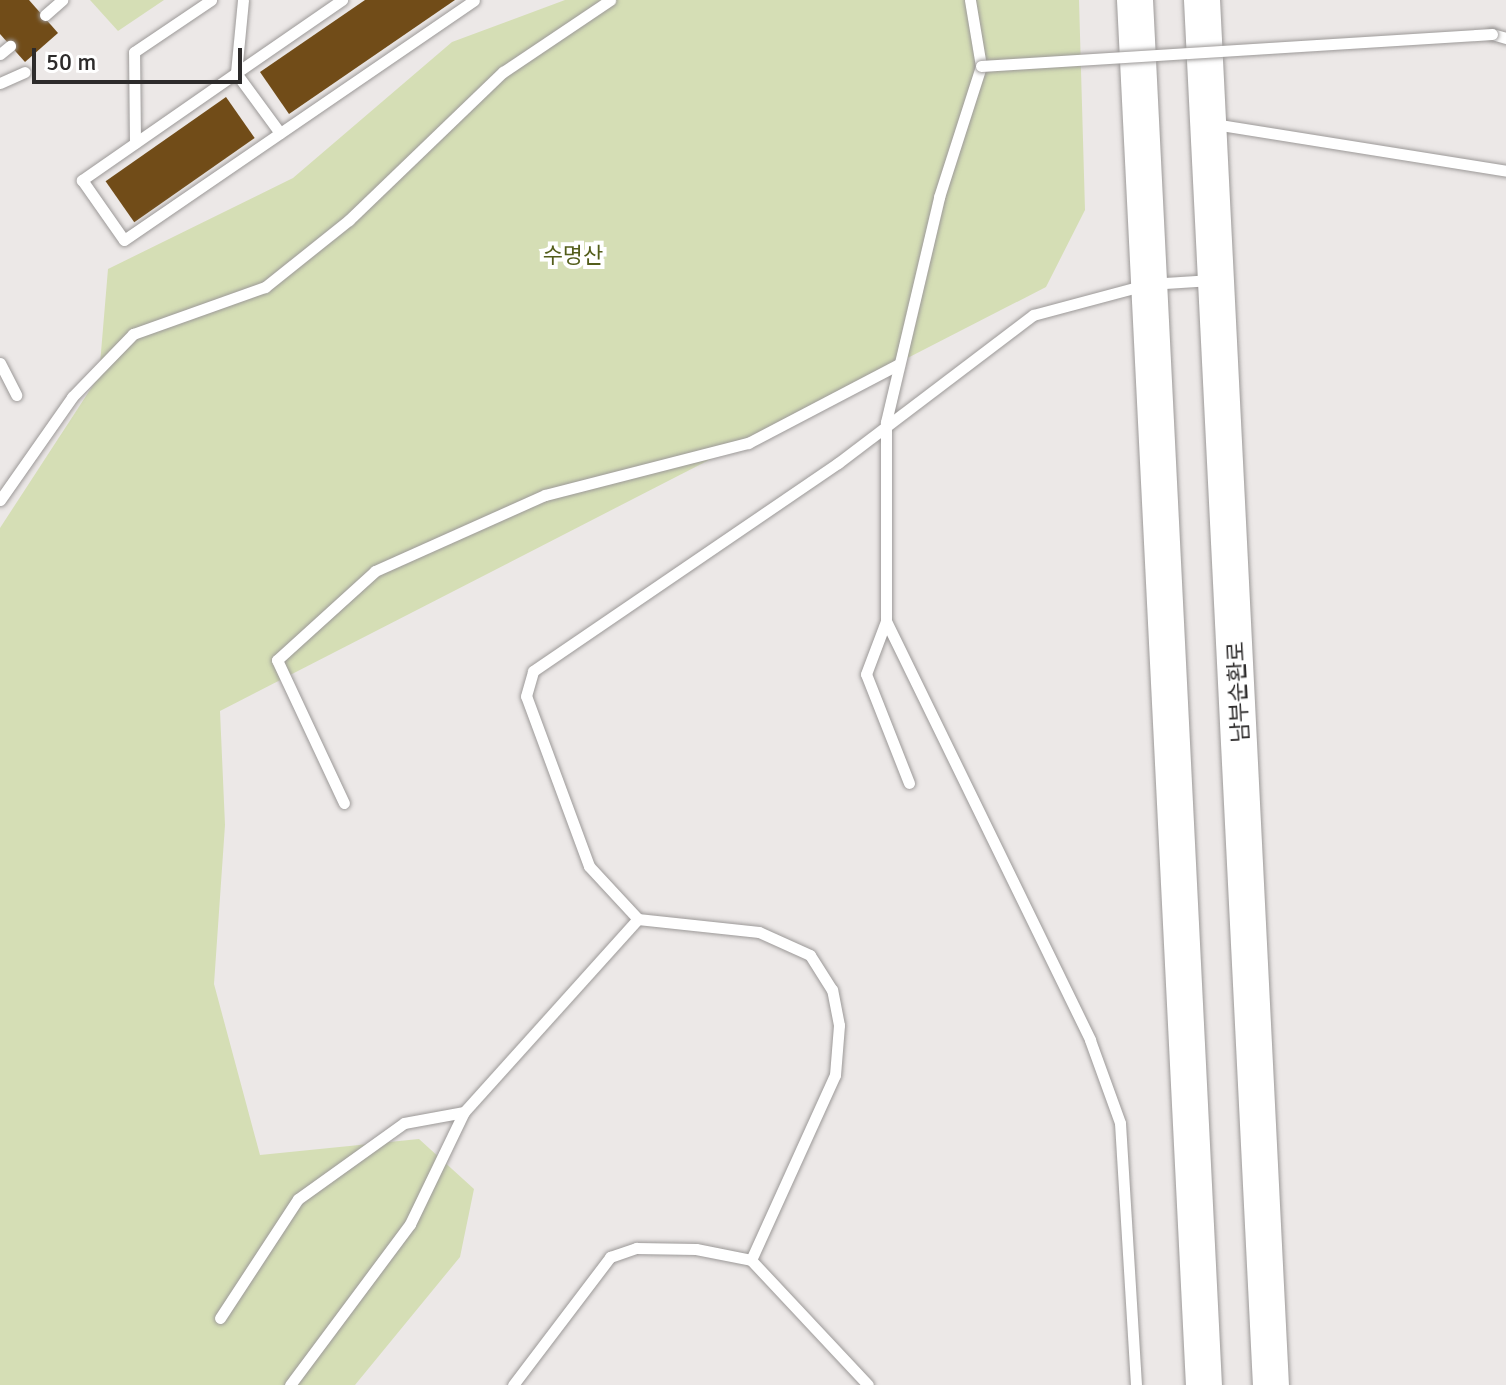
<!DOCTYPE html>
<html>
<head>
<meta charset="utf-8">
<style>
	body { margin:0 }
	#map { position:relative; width:1506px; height:1385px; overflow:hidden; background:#ece8e7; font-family:Signika,"Noto Sans KR",sans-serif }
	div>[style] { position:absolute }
	.green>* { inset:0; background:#d5deb5 }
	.building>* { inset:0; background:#714c18; transform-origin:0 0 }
	.roads { filter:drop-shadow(0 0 2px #9c9998) drop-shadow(0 0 2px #9c9998) }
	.service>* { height:11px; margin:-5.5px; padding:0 5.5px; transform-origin:5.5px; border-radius:5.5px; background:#fff }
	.primary>* { height:36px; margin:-18px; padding:0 18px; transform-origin:18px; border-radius:18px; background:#fff }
	.bridges { filter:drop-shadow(0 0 2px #9c9998) drop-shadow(0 0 2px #9c9998) }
	.service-bridge>* { height:11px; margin:-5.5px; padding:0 5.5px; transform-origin:5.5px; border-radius:5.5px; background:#fff }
	span { translate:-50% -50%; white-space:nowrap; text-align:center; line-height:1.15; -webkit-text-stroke:8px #fff; paint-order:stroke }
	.park-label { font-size:22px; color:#535d1b }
	.street-label { font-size:22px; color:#2d2b2b }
	.scale { position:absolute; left:32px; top:48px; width:210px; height:36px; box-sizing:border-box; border:4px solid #2d2b2b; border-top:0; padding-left:10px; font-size:24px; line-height:28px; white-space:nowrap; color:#2d2b2b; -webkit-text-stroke:6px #fff; paint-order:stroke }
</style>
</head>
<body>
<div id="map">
	<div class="green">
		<div style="clip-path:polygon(90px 0,164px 0,118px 31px)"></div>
		<div style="clip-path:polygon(565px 0,1079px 0,1085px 210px,1046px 287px,220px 711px,225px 825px,214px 984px,260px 1155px,419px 1139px,474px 1189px,460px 1257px,355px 1385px,0 1385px,0 528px,99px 376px,108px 269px,293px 178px,452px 42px)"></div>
	</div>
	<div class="building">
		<div style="clip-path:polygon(0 0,29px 0,58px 33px,25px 62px,0 34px)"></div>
		<div style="clip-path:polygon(365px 0,455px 0,289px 114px,260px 72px)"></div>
		<div style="left:226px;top:97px;width:50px;height:147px;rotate:55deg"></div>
	</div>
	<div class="roads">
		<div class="service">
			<div style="left:243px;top:0;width:73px;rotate:95.5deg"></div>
			<div style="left:236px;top:73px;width:188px;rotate:145.2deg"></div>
			<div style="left:82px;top:180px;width:73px;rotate:55deg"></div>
			<div style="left:124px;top:240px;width:424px;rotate:-34.4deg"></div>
			<div style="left:45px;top:15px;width:23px;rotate:-41deg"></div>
			<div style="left:1492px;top:34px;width:15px;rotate:16deg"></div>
			<div style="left:0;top:54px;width:13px;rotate:-39deg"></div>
			<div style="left:0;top:83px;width:27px;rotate:-24deg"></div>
			<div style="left:1214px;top:124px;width:296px;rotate:9.1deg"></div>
			<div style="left:280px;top:133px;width:74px;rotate:-126.3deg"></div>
			<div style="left:236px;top:73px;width:129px;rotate:-34.6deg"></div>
			<div style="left:135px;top:143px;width:91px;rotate:-90.6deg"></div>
			<div style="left:134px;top:52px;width:93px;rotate:-34deg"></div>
			<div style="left:0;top:363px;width:36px;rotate:63deg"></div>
			<div style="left:0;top:500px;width:126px;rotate:-55deg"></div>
			<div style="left:72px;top:397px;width:88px;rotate:-45.9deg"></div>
			<div style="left:133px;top:334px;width:140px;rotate:-19.6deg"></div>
			<div style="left:265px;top:287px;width:107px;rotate:-38.6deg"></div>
			<div style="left:349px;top:220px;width:214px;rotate:-43.9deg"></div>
			<div style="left:503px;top:72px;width:129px;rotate:-33.9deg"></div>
			<div style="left:886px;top:621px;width:466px;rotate:64deg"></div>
			<div style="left:1090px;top:1040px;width:88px;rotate:70.1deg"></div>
			<div style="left:1120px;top:1123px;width:262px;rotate:86.5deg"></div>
			<div style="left:909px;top:783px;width:117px;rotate:-111.5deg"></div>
			<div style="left:866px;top:674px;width:57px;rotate:-69.3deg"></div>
			<div style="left:886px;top:621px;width:199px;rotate:-90deg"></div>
			<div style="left:886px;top:422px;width:231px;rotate:-76.7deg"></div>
			<div style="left:939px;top:197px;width:138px;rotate:-72.2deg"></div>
			<div style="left:981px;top:66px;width:67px;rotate:-99.5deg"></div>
			<div style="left:344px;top:803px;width:158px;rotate:-115.1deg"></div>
			<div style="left:277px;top:660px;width:132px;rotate:-42.2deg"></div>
			<div style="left:375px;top:571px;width:186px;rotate:-24.1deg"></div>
			<div style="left:545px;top:495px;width:210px;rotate:-14.4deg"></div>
			<div style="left:748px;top:443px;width:170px;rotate:-27.6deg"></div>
			<div style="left:751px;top:1260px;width:203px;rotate:-65.6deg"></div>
			<div style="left:835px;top:1075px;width:50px;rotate:-85.4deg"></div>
			<div style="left:839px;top:1025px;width:36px;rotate:-101deg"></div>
			<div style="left:832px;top:990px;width:41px;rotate:-122.2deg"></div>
			<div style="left:810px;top:955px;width:56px;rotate:-155.7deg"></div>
			<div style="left:759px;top:932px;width:122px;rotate:-173.9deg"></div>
			<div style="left:638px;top:919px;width:72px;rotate:-132.8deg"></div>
			<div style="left:589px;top:866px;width:181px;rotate:-110.3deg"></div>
			<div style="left:526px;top:696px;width:26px;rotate:-74deg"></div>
			<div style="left:533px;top:671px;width:369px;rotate:-34.3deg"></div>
			<div style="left:838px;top:463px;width:245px;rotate:-37.2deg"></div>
			<div style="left:1033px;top:315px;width:120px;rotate:-15deg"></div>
			<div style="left:1149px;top:284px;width:63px;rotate:-3.6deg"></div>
			<div style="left:220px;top:1318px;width:142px;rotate:-56.8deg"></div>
			<div style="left:298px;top:1199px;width:130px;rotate:-35.6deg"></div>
			<div style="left:404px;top:1123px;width:61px;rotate:-10.4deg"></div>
			<div style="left:290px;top:1385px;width:201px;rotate:-53.3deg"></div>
			<div style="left:410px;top:1224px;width:124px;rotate:-64.3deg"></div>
			<div style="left:464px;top:1112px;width:260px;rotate:-48deg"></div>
			<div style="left:513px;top:1385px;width:161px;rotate:-52.8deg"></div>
			<div style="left:610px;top:1257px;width:28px;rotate:-19deg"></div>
			<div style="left:636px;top:1248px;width:60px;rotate:1deg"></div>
			<div style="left:696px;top:1249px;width:56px;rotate:11.3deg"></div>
			<div style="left:751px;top:1260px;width:171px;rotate:46.9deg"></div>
		</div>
		<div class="primary">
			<div style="left:1135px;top:0;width:1387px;rotate:87.15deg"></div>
			<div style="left:1202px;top:0;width:1387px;rotate:87.15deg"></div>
		</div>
	</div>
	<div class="bridges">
		<div class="service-bridge">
			<div style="left:981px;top:66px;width:512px;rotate:-3.58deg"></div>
		</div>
	</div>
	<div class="park-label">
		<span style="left:573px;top:256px">수명산</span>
	</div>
	<div class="street-label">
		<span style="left:1238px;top:692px;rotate:-93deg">남부순환로</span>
	</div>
	<div class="scale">50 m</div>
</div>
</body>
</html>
